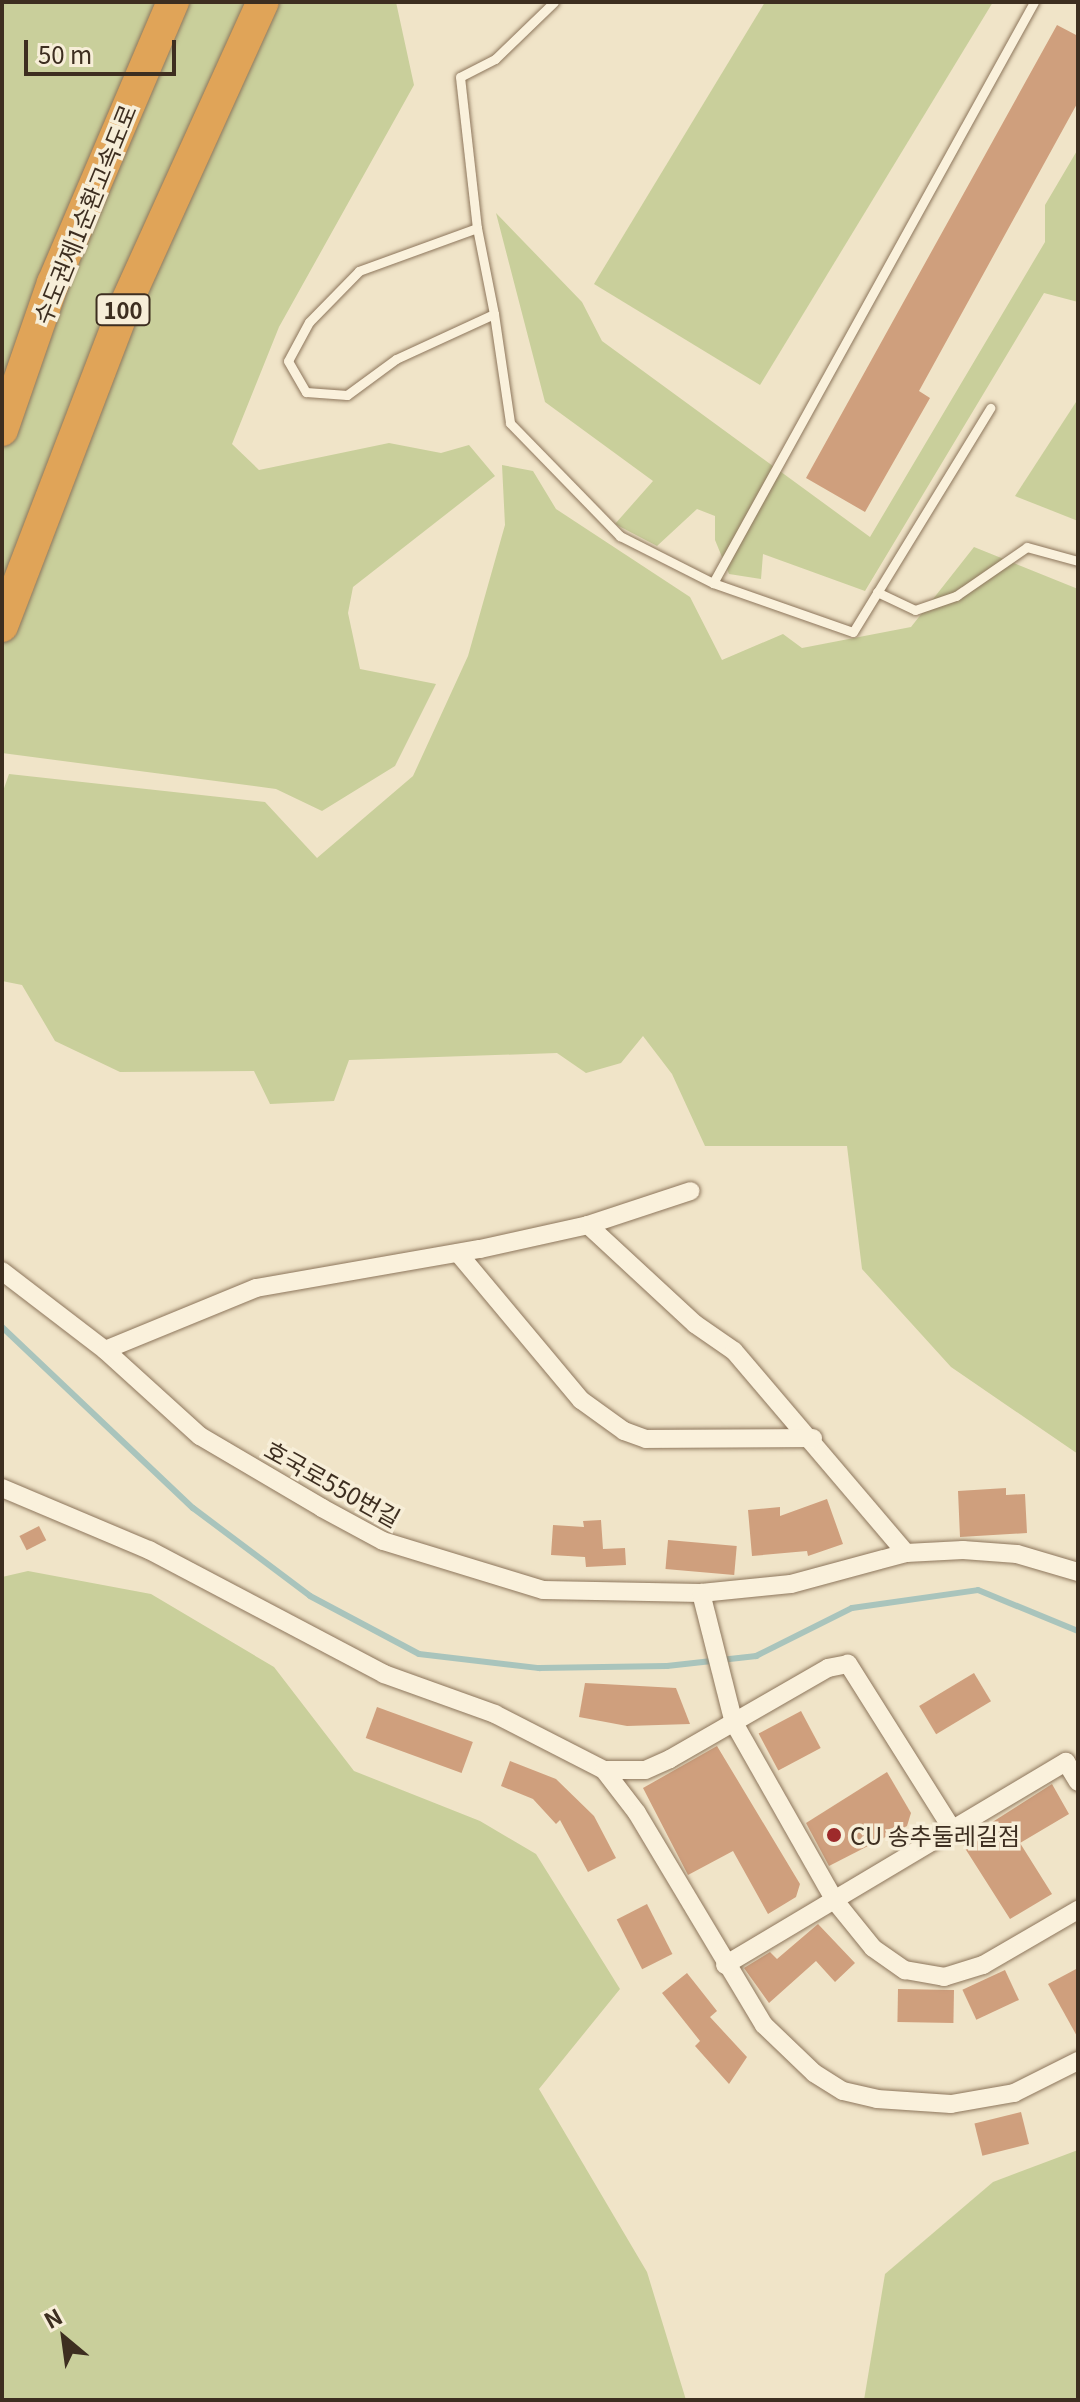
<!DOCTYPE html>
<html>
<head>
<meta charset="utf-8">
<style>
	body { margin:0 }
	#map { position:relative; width:1080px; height:2402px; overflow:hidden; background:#f0e4c8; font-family:Georgia,"Noto Sans KR",serif }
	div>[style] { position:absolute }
	.green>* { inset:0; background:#c9cf9b }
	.stream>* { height:6px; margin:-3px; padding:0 3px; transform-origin:3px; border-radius:3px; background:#a9c4bc }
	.building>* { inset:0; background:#cf9f7d; transform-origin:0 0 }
	.roads { filter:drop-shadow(0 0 2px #8d765c) drop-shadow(0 0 2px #8d765c) }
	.service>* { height:9px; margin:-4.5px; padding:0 4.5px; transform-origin:4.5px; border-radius:4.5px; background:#faf1dc }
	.minor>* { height:18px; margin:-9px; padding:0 9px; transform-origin:9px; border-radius:9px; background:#faf1dc }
	.motorway>* { height:32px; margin:-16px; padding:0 16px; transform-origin:16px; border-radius:16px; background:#e0a458 }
	.dots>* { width:22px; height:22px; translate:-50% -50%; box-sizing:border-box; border:4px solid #f7eed8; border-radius:50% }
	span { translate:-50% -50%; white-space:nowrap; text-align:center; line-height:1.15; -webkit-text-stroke:7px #f7eed8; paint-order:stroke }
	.shield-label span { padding:2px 6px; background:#f7eed8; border:2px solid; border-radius:6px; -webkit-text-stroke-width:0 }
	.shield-label { font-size:22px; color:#3d2e20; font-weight:700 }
	.street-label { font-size:24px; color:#3d2e20 }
	.poi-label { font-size:24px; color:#3d2e20 }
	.left { translate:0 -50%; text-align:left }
	.frame { position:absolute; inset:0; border:4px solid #3d2e20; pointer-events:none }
	.north { position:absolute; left:24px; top:2298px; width:80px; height:80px; -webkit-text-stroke:6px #f7eed8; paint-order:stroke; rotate:331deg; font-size:22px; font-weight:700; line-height:32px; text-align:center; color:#3d2e20 }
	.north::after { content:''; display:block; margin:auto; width:28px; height:36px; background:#3d2e20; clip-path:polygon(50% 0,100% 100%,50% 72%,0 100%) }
	.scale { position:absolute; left:24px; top:40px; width:152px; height:36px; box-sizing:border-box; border:4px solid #3d2e20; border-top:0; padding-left:10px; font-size:24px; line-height:28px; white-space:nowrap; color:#3d2e20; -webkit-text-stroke:6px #f7eed8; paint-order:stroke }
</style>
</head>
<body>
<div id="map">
	<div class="green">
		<div style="clip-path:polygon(2px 2px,396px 2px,414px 85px,279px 327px,232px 444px,259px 470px,389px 443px,441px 453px,469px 445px,495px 476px,353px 587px,348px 613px,360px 669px,436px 684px,395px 766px,322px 811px,276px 789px,2px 753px)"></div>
		<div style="clip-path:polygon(765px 2px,993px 2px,760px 385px,594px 284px)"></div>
		<div style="clip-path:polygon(1078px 149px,1078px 302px,1044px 293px,865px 591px,763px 554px,761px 579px,729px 574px,715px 540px,715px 516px,697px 509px,657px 546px,615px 524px,653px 481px,545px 402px,496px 213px,582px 302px,602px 341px,870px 537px,1045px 242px,1045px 205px)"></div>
		<div style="clip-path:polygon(1078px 399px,1078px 521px,1015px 496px)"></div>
		<div style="clip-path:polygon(502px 465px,533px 471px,556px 509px,690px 597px,722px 660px,783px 634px,802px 648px,911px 627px,974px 547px,1078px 589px,1078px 1454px,951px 1367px,862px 1269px,847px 1146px,705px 1146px,672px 1074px,643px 1036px,621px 1063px,586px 1073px,557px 1053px,349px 1060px,334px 1101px,270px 1104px,254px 1071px,120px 1072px,55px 1041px,22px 985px,2px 981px,2px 794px,9px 774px,265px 802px,317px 858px,413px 776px,468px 656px,505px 525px)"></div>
		<div style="clip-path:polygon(28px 1571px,151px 1594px,274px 1667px,354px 1771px,480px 1821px,536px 1854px,620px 1989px,539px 2089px,647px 2272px,686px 2400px,2px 2400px,2px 1577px)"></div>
		<div style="clip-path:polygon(1078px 2150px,1078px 2400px,864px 2400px,885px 2274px,993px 2182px)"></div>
	</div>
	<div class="stream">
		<div style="left:2px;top:1327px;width:263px;rotate:43.5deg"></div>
		<div style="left:193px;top:1508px;width:146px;rotate:36.9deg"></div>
		<div style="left:310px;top:1596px;width:123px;rotate:28deg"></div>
		<div style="left:419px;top:1654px;width:121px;rotate:6.7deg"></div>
		<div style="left:539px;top:1668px;width:128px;rotate:-0.9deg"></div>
		<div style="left:667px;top:1666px;width:90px;rotate:-6.4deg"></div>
		<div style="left:756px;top:1656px;width:107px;rotate:-26.6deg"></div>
		<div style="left:852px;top:1608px;width:127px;rotate:-8.1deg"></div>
		<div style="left:978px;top:1590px;width:108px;rotate:22.3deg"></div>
	</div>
	<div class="building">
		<div style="clip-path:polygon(1057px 25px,1078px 36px,1078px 102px,919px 391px,930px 398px,865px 512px,806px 478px)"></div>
		<div style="clip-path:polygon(1006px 1488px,1006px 1495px,1025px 1494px,1027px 1533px,960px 1537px,958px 1491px)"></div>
		<div style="clip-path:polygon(827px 1499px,843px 1544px,808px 1556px,807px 1551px,752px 1556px,748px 1510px,780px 1507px,780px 1516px)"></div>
		<div style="clip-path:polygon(601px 1520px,603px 1549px,625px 1548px,626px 1565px,586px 1567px,585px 1557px,551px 1555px,553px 1525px,584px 1527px,583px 1521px)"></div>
		<div style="left:39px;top:1526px;width:16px;height:22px;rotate:63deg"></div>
		<div style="left:668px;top:1540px;width:69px;height:29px;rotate:5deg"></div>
		<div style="left:974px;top:1673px;width:33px;height:64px;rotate:59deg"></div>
		<div style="clip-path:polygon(585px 1683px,676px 1688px,690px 1724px,627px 1726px,579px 1717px)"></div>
		<div style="left:377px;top:1707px;width:102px;height:33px;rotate:20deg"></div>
		<div style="left:801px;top:1711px;width:42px;height:48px;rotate:62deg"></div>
		<div style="clip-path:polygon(717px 1746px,800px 1884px,796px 1897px,768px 1914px,733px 1851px,688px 1875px,643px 1788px)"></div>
		<div style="clip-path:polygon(510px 1761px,556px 1779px,594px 1816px,616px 1858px,588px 1872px,560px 1820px,556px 1824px,533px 1799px,501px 1786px)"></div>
		<div style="clip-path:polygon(887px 1772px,911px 1813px,907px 1826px,829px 1866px,806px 1823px)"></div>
		<div style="clip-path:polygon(1052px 1784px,1069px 1814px,1020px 1843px,1052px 1894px,1010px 1919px,961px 1842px)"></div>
		<div style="left:647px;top:1904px;width:56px;height:34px;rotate:63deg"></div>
		<div style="clip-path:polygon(818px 1924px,855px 1963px,835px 1982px,816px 1961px,769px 2003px,744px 1968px,770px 1952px,777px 1959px)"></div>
		<div style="clip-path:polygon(1078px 1968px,1078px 2038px,1048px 1984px)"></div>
		<div style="left:1005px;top:1970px;width:33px;height:47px;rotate:65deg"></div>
		<div style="clip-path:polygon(687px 1973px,717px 2011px,710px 2017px,747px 2057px,729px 2084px,695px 2046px,700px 2041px,662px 1993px)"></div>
		<div style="left:898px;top:1989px;width:56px;height:33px;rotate:1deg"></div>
		<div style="left:1021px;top:2112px;width:33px;height:48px;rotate:76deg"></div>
	</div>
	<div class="roads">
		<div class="service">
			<div style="left:554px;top:2px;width:82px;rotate:136deg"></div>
			<div style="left:495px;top:59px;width:39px;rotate:153deg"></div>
			<div style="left:460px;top:77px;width:152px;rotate:83.6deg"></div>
			<div style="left:477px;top:228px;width:126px;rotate:160deg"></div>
			<div style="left:359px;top:271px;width:71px;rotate:134.4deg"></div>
			<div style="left:309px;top:322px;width:44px;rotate:118.3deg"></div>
			<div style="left:288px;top:361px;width:36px;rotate:60deg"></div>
			<div style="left:306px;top:392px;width:41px;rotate:4.2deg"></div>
			<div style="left:347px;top:395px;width:61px;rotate:-36.3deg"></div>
			<div style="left:396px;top:359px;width:108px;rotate:-24.7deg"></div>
			<div style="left:494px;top:314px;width:110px;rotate:81.6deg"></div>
			<div style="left:510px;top:423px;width:158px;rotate:45.8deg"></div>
			<div style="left:620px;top:536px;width:104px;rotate:26.8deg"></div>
			<div style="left:713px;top:583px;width:664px;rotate:-61.08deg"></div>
			<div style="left:477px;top:228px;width:88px;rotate:78.8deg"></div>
			<div style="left:713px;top:583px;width:148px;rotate:19.3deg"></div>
			<div style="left:853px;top:632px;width:263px;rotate:-58.5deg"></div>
			<div style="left:877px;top:592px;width:42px;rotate:25.3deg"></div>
			<div style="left:915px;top:610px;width:43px;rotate:-18.9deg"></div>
			<div style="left:956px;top:596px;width:86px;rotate:-34.6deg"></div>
			<div style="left:1027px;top:547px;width:53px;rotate:15.4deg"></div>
		</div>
		<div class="minor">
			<div style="left:588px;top:1225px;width:146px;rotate:42.8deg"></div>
			<div style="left:695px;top:1324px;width:47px;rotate:34.7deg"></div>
			<div style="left:734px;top:1351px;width:265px;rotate:49.6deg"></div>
			<div style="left:458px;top:1253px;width:192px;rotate:50.1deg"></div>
			<div style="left:581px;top:1400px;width:53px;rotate:35.8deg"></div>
			<div style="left:624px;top:1431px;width:23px;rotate:20deg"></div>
			<div style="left:646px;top:1439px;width:167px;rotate:-0.3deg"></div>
			<div style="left:2px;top:1271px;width:130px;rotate:37.5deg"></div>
			<div style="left:105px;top:1350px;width:128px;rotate:42.2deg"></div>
			<div style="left:200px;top:1436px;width:142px;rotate:30.5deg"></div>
			<div style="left:322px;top:1508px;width:69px;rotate:28.4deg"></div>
			<div style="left:383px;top:1541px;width:167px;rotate:17deg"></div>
			<div style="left:543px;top:1590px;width:158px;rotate:1.1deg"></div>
			<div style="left:701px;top:1593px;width:90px;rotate:-5.7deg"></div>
			<div style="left:791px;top:1584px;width:119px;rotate:-15.1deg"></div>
			<div style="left:906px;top:1553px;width:57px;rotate:-3deg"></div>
			<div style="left:963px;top:1550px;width:54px;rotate:4.2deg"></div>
			<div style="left:1017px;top:1554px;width:64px;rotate:16.4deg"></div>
			<div style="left:105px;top:1350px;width:163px;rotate:-22.3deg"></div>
			<div style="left:256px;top:1288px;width:227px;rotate:-9.9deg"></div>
			<div style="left:480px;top:1249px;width:111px;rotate:-12.5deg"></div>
			<div style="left:588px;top:1225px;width:108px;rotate:-18.3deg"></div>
			<div style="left:2px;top:1488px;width:160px;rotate:22.9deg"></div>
			<div style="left:149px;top:1550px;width:266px;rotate:27.8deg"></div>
			<div style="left:384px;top:1674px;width:118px;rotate:19.8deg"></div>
			<div style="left:495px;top:1714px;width:123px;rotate:27.2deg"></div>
			<div style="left:701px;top:1593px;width:134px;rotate:75.8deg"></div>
			<div style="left:734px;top:1723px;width:205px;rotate:60.4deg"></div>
			<div style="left:835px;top:1901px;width:60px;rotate:51deg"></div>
			<div style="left:873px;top:1948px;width:39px;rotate:35deg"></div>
			<div style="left:905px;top:1970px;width:40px;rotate:10deg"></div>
			<div style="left:944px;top:1977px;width:41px;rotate:-17.1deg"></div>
			<div style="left:983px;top:1965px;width:110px;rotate:-30.1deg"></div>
			<div style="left:954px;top:1832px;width:199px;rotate:-122.2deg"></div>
			<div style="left:848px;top:1664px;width:20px;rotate:169deg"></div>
			<div style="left:828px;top:1668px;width:182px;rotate:150.1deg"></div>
			<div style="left:670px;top:1759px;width:27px;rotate:156deg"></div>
			<div style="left:645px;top:1770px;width:41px;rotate:180deg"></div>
			<div style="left:604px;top:1770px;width:54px;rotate:52.5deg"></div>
			<div style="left:637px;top:1813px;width:247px;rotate:59.1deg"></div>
			<div style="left:764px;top:2025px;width:69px;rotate:43.8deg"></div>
			<div style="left:814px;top:2073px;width:34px;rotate:32deg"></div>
			<div style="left:843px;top:2091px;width:35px;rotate:13deg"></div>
			<div style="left:877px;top:2099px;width:74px;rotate:3.9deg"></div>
			<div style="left:951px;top:2104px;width:64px;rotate:-9.9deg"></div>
			<div style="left:1014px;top:2093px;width:72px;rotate:-26.6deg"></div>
			<div style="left:725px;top:1965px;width:397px;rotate:-30.8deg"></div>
			<div style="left:1066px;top:1762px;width:23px;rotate:59deg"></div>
		</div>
		<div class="motorway">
			<div style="left:2px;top:430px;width:156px;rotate:-70.9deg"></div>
			<div style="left:53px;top:283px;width:306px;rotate:-66.9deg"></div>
			<div style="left:2px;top:626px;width:338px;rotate:-69deg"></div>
			<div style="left:123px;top:310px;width:338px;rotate:-65.6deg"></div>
		</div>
	</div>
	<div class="dots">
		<div style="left:834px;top:1835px;background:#9e2a2b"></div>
	</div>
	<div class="shield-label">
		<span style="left:123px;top:310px">100</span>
	</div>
	<div class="street-label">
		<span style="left:84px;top:214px;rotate:-68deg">수도권제1순환고속도로</span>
		<span style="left:333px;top:1483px;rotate:29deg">호국로550번길</span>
	</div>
	<div class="poi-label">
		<span class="left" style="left:850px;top:1835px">CU 송추둘레길점</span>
	</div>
	<div class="frame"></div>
	<div class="north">N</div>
	<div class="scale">50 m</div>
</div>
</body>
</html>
